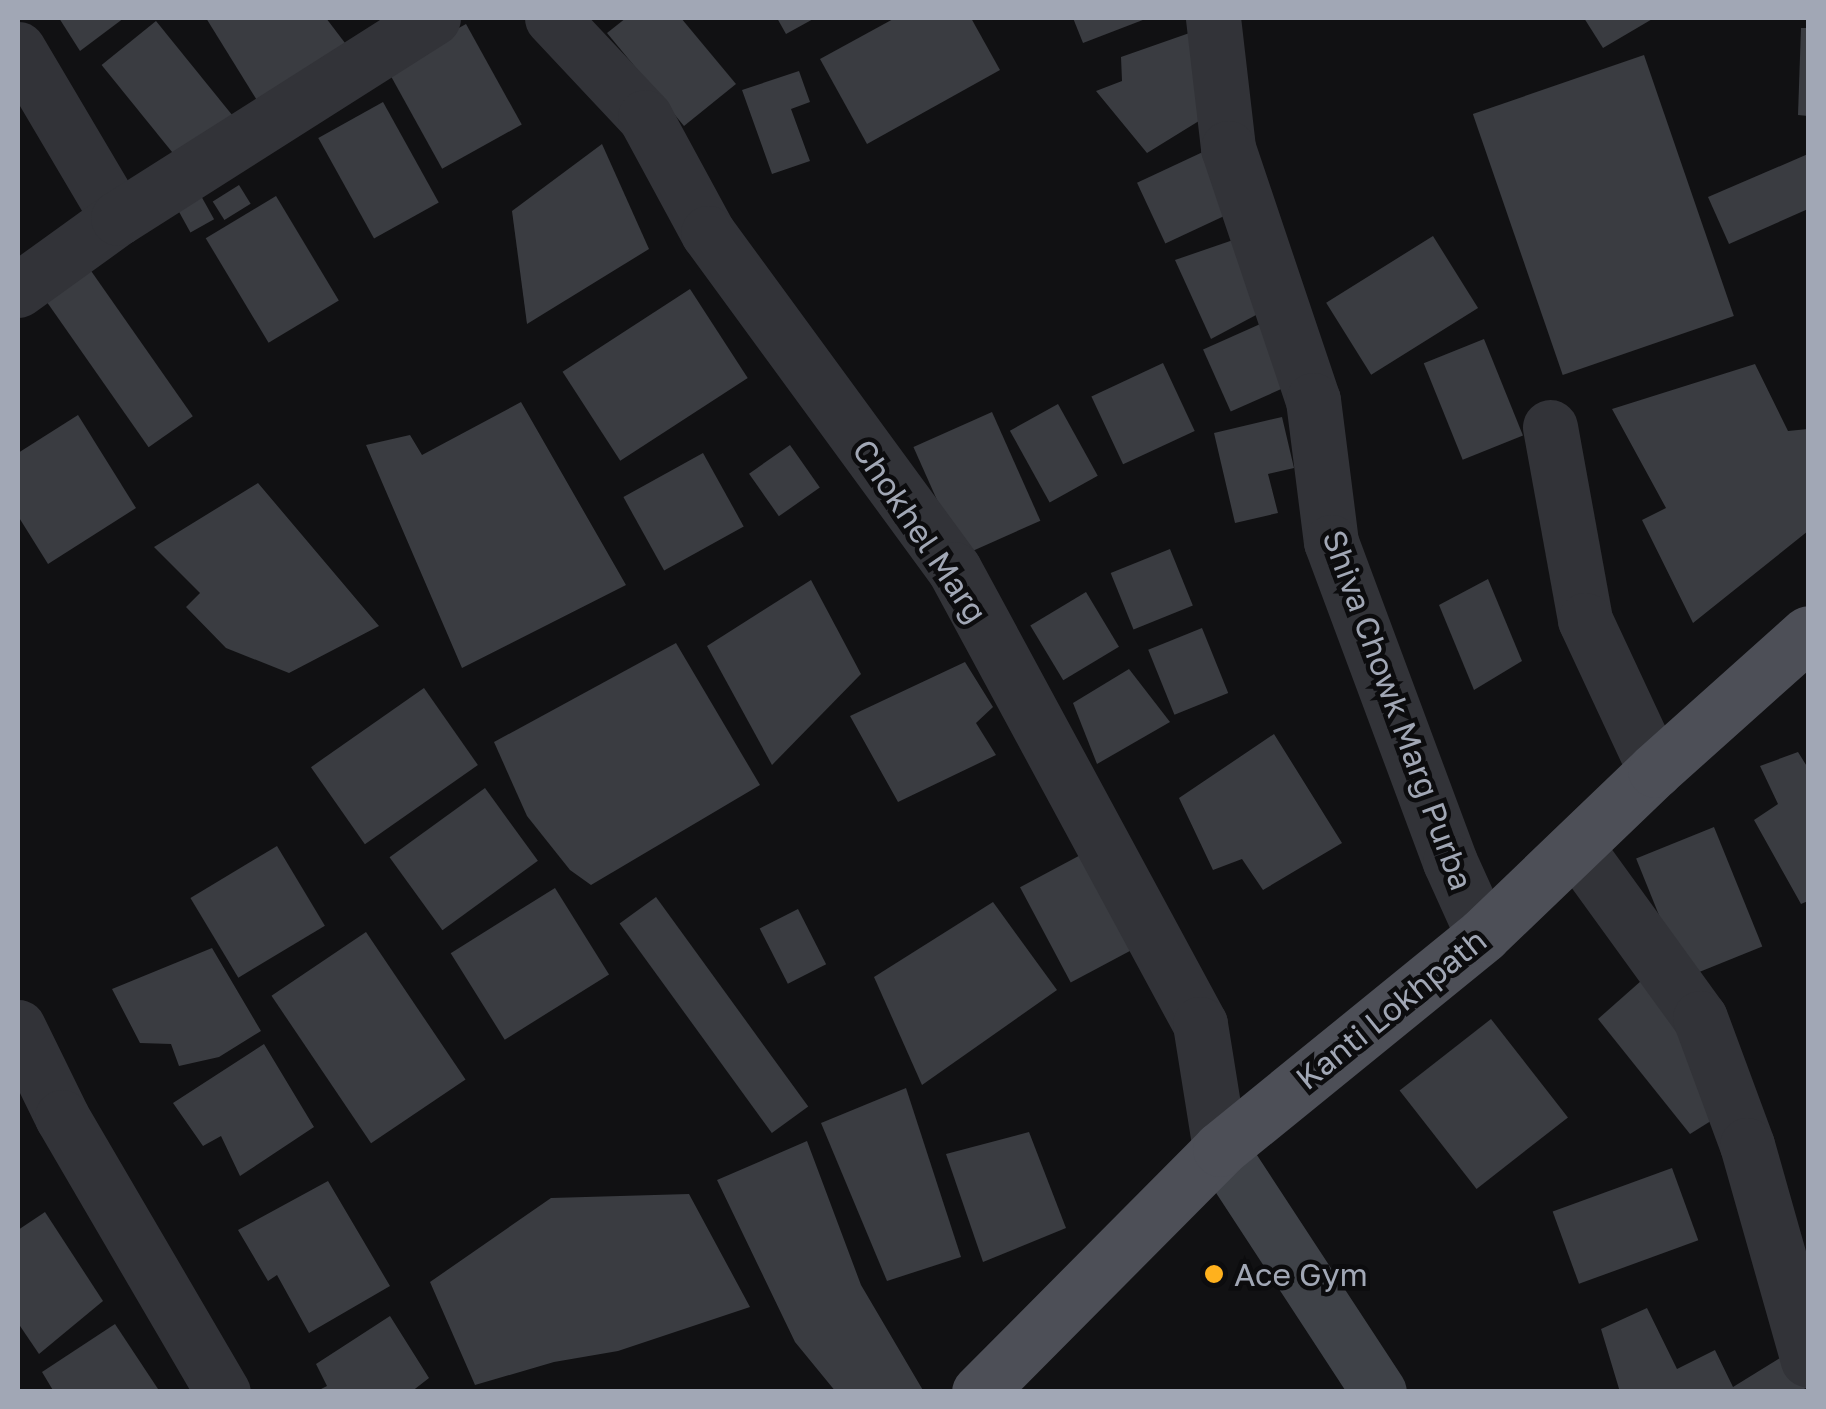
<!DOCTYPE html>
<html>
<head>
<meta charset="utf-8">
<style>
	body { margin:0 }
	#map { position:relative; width:1826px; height:1409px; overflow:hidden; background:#111113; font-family:"Golos Text",sans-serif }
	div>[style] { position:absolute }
	.building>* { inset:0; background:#3a3c41; transform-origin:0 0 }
	.minor>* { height:55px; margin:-27.5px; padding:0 27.5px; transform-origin:27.5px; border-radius:27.5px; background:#323338 }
	.secondary>* { height:55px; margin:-27.5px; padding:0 27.5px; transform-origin:27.5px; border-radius:27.5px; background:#3f4248 }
	.primary>* { height:55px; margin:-27.5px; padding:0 27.5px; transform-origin:27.5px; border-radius:27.5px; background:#4d4f57 }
	.dots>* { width:28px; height:28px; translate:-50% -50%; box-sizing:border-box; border:5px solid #0c0c0e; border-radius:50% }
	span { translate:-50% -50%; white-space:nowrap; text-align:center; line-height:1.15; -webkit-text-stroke:9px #0c0c0e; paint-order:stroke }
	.street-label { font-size:32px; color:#a1a7b5 }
	.poi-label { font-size:32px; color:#a1a7b5 }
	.left { translate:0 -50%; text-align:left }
	.frame { position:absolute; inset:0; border:20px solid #a1a7b5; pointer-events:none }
</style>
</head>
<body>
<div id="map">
	<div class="building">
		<div style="clip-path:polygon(59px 18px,124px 18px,80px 51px)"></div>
		<div style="clip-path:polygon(206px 18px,326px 18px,345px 43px,258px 102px)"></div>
		<div style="clip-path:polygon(626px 18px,681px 18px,736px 84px,684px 126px,607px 33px)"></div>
		<div style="clip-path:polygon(777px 18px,815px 18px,786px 34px)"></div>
		<div style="clip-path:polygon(895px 18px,971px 18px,1000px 70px,867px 144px,820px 59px)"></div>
		<div style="clip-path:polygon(1073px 18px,1148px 18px,1083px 43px)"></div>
		<div style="clip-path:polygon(1584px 18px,1654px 18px,1603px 48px)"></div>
		<div style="left:156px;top:21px;width:129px;height:70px;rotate:51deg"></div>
		<div style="left:466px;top:24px;width:115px;height:91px;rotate:61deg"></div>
		<div style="clip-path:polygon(1801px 28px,1808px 28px,1808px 116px,1798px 115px)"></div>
		<div style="clip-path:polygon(1198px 30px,1207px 116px,1147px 153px,1096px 91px,1122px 81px,1121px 57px)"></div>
		<div style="left:1644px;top:55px;width:276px;height:181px;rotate:71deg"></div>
		<div style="clip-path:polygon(799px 71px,810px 102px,791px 109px,810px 161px,772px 174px,742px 90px)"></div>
		<div style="left:383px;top:102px;width:115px;height:74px;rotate:61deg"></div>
		<div style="clip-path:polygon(602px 144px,649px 249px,527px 324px,512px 211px)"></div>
		<div style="left:1205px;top:151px;width:67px;height:75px;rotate:65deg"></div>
		<div style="clip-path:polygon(1808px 154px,1808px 209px,1729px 244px,1708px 197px)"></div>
		<div style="left:239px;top:185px;width:22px;height:31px;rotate:58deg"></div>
		<div style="left:200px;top:194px;width:29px;height:27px;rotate:61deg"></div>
		<div style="left:276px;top:196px;width:122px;height:82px;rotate:59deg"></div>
		<div style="left:1433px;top:236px;width:85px;height:126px;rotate:58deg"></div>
		<div style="clip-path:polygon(1236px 239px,1271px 307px,1211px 339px,1175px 260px)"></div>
		<div style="left:89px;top:268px;width:181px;height:54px;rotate:55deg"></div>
		<div style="left:690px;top:289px;width:106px;height:152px;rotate:57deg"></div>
		<div style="left:1267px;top:321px;width:68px;height:70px;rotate:66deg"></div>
		<div style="left:1484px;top:339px;width:104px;height:65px;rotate:68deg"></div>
		<div style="left:1163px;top:363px;width:75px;height:79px;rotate:65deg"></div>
		<div style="clip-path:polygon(1755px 364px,1788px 431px,1808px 429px,1808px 531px,1693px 623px,1642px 520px,1666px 508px,1612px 409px)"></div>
		<div style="clip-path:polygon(521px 402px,626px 585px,462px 668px,366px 445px,410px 435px,422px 455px)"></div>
		<div style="left:1058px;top:404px;width:82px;height:55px;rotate:61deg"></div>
		<div style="left:992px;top:412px;width:119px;height:86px;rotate:66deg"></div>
		<div style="clip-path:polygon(78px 415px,136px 508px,48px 564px,18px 516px,18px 453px)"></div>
		<div style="clip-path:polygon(1282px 417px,1294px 468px,1268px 474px,1278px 513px,1235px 523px,1214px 433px)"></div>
		<div style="left:790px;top:445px;width:52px;height:50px;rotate:55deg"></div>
		<div style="left:703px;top:453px;width:84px;height:91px;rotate:61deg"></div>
		<div style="clip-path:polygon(258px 483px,379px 626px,289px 673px,226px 648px,186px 607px,200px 593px,154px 547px)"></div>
		<div style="left:1170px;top:549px;width:61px;height:64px;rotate:68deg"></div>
		<div style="clip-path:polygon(1488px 579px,1522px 661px,1474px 690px,1439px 605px)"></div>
		<div style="clip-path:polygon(811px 580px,861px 674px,772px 765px,707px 646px)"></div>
		<div style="left:1086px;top:592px;width:64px;height:65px;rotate:59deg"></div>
		<div style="left:1202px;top:628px;width:70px;height:58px;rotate:68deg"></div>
		<div style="clip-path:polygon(676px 643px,760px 785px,591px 885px,570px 870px,527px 816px,494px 742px)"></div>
		<div style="clip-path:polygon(965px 662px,993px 707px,976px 723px,996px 755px,898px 802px,850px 716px)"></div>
		<div style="clip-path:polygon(1129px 669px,1170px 722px,1097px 764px,1073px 703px)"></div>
		<div style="left:424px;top:688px;width:94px;height:138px;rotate:55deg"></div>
		<div style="clip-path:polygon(1274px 734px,1342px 843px,1263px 890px,1242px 859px,1213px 870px,1179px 798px)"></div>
		<div style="clip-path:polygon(1798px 752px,1808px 768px,1808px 901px,1801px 904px,1754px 820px,1778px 804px,1760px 766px)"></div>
		<div style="left:485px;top:788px;width:90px;height:118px;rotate:54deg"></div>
		<div style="left:1714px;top:827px;width:129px;height:84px;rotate:68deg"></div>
		<div style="left:277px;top:846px;width:93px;height:101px;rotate:59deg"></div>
		<div style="left:1088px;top:851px;width:108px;height:77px;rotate:62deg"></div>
		<div style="left:555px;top:888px;width:102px;height:123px;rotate:58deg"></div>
		<div style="left:656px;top:897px;width:259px;height:45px;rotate:54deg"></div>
		<div style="clip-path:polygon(993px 902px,1057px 990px,922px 1085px,874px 977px)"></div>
		<div style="left:798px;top:909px;width:62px;height:43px;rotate:63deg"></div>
		<div style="left:366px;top:932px;width:178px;height:114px;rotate:56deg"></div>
		<div style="clip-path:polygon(212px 948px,261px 1031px,219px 1057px,179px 1066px,171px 1044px,140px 1043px,112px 989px)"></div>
		<div style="clip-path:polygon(1650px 973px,1722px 1114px,1690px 1134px,1598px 1019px)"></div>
		<div style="left:1491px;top:1019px;width:125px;height:116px;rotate:52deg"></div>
		<div style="clip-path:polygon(264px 1044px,314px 1127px,240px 1176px,221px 1136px,203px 1146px,173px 1103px)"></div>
		<div style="clip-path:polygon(906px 1088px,961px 1257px,887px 1281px,821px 1123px)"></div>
		<div style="clip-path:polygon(1029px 1132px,1066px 1228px,983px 1262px,946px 1154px)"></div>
		<div style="clip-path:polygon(807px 1141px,861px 1285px,924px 1392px,836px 1392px,795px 1342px,717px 1180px)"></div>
		<div style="left:1672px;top:1168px;width:77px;height:127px;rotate:70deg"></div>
		<div style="clip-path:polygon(328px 1181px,390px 1286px,309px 1333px,277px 1275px,268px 1281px,238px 1230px)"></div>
		<div style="clip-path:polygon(689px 1194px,750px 1307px,618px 1351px,554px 1362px,475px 1385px,430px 1282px,551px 1198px)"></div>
		<div style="clip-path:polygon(45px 1212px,103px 1301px,39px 1354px,18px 1323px,18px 1230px)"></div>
		<div style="clip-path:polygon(1647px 1308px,1677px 1369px,1715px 1350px,1733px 1387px,1801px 1345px,1808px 1387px,1798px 1392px,1620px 1392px,1601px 1329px)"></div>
		<div style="clip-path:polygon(390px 1316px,429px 1378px,411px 1392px,315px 1392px,327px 1386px,316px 1364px)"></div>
		<div style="clip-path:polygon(115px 1324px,160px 1392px,54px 1392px,42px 1372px)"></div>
	</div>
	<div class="minor">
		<div style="left:552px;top:18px;width:136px;rotate:46.8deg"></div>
		<div style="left:645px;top:117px;width:132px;rotate:61.5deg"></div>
		<div style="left:708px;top:233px;width:416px;rotate:53.8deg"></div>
		<div style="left:954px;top:569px;width:517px;rotate:61.6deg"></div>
		<div style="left:1200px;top:1024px;width:127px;rotate:80.9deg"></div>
		<div style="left:1213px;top:18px;width:131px;rotate:83.4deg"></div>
		<div style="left:1228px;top:148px;width:266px;rotate:71.4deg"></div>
		<div style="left:1313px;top:400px;width:143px;rotate:82.8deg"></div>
		<div style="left:1331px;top:542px;width:341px;rotate:69.6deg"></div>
		<div style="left:1450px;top:862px;width:80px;rotate:65.7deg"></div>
		<div style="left:18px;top:49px;width:196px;rotate:59.4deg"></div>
		<div style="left:18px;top:290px;width:123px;rotate:-35.8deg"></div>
		<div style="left:118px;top:218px;width:373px;rotate:-32.4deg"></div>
		<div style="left:1550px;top:427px;width:196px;rotate:79.7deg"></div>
		<div style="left:1585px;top:620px;width:166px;rotate:65deg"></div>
		<div style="left:1576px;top:847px;width:211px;rotate:54.1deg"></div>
		<div style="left:1700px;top:1018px;width:135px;rotate:69.7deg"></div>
		<div style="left:1747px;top:1145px;width:223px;rotate:74.2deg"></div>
		<div style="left:18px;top:1027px;width:100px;rotate:63.9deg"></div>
		<div style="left:62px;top:1117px;width:319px;rotate:59.7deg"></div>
	</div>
	<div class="secondary">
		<div style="left:1220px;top:1149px;width:290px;rotate:56.8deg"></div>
	</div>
	<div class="primary">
		<div style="left:979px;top:1392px;width:342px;rotate:-45.2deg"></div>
		<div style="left:1220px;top:1149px;width:339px;rotate:-39.1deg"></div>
		<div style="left:1483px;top:935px;width:238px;rotate:-43.8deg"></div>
		<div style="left:1655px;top:770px;width:205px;rotate:-41.8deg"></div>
	</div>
	<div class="dots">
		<div style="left:1214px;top:1274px;background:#ffb11d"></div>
	</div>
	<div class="street-label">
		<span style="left:920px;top:531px;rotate:56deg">Chokhel Marg</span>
		<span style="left:1398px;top:710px;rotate:70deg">Shiva Chowk Marg Purba</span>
		<span style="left:1391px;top:1009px;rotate:-39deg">Kanti Lokhpath</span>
	</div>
	<div class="poi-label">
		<span class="left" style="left:1234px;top:1274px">Ace Gym</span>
	</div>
	<div class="frame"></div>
</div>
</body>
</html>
